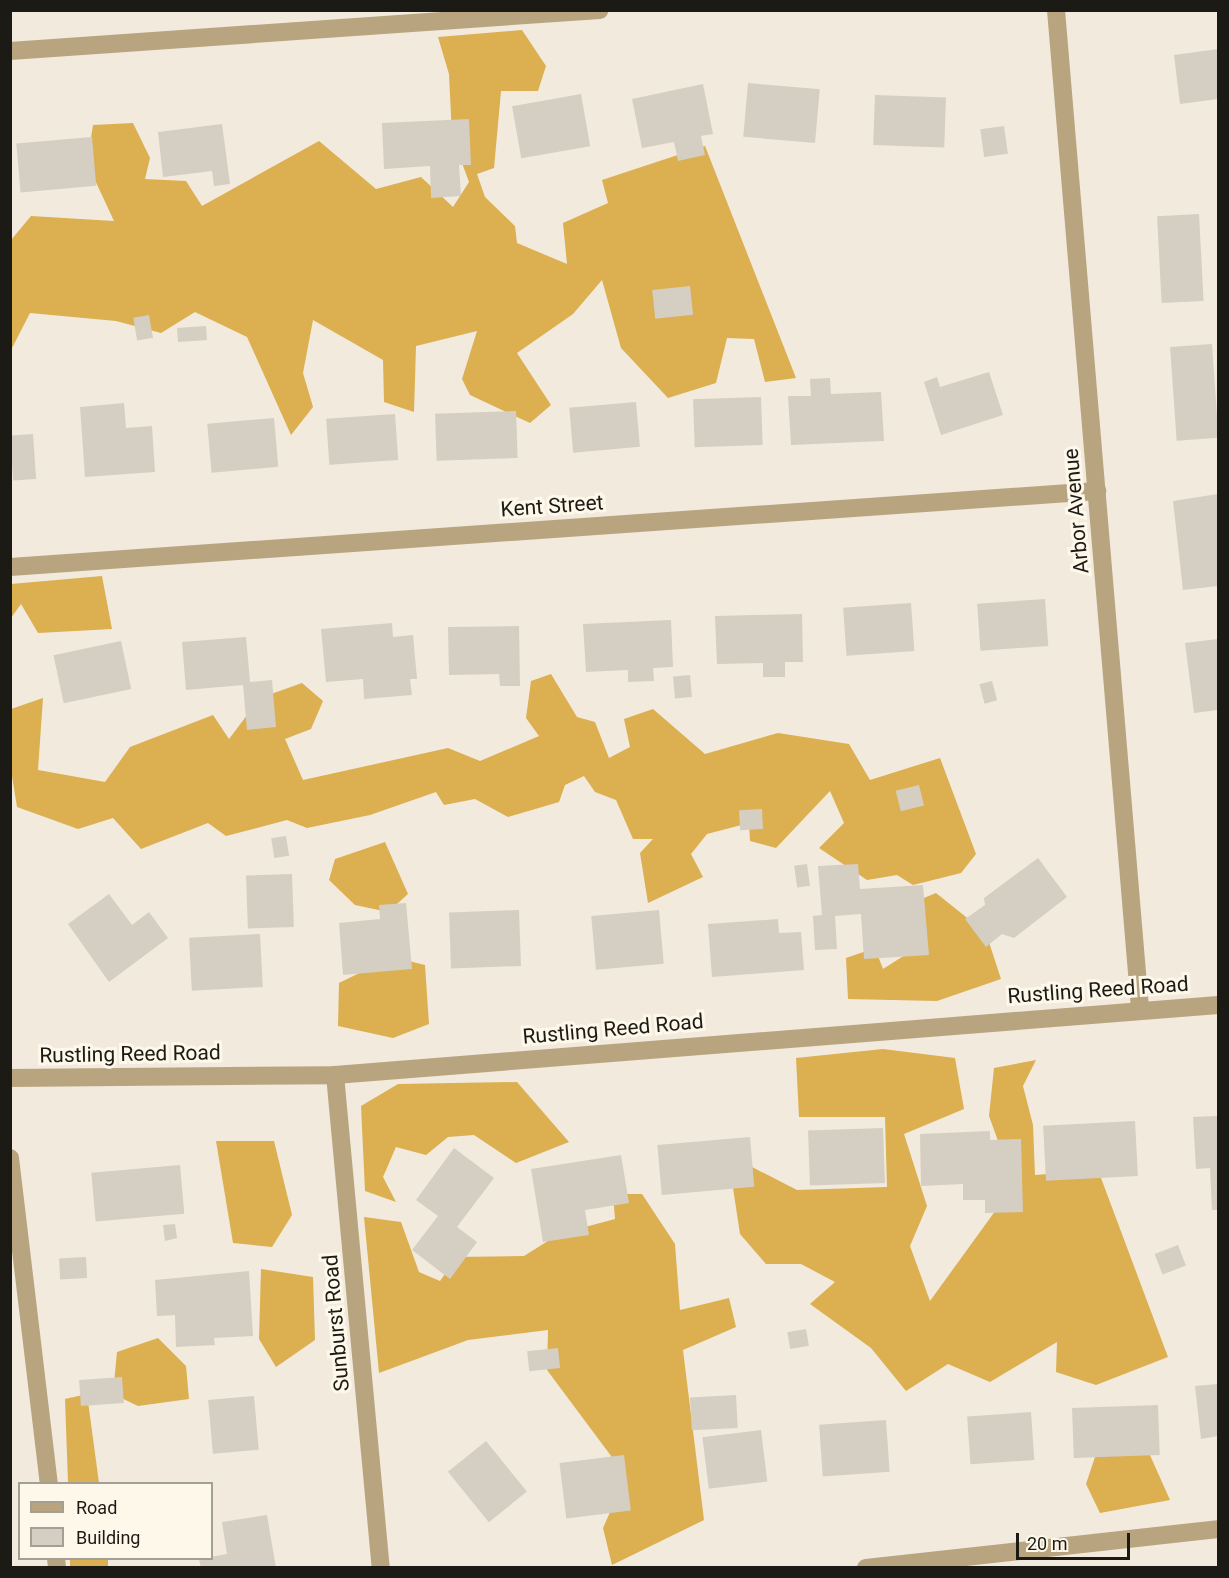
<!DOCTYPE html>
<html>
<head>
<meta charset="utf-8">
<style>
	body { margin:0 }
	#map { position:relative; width:1229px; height:1578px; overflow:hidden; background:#f1eadd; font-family:Roboto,sans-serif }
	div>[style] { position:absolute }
	.forest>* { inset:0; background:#dcaf50; transform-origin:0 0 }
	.building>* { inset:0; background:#d5cec2; transform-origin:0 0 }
	.minor>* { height:18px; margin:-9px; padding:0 9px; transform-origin:9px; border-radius:9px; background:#b8a47f }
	span { translate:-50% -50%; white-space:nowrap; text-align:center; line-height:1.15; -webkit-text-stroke:6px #fef8eb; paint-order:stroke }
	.street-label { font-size:21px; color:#1c1a15 }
	.frame { position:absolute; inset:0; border:12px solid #1c1a15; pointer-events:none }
	.legend { position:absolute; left:18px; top:1482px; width:195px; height:78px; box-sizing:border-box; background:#fef8eb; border:2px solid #a49f95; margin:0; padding:8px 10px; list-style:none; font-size:18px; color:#1c1a15 }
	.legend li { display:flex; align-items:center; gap:12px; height:30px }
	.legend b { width:30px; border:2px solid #a49f95 }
	.scale { position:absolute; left:1016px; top:1533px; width:114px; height:27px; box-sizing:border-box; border:3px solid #1c1a15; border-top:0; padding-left:8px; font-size:18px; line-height:21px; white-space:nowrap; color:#1c1a15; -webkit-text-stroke:4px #fef8eb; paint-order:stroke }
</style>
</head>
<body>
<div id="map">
	<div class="forest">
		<div style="clip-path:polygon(522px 30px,546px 66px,538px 91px,501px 91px,494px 168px,477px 174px,485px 197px,515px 226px,517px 243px,567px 264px,563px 223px,608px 203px,602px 180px,705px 146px,796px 378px,765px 382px,754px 339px,727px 338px,716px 383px,668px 398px,621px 348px,602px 280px,573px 314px,517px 353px,551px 405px,530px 423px,470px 395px,462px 379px,477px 331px,416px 346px,414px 412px,384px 402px,383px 360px,313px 320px,303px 373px,313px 407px,291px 435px,247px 337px,195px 312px,161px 333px,116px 321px,30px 313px,11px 350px,11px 240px,31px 216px,114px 221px,87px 163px,93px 125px,133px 123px,150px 158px,145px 179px,186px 181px,202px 206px,319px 141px,376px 189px,421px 177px,453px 207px,469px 182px,452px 136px,449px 74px,438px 37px)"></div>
		<div style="clip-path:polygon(102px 576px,112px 629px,38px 633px,21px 604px,11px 618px,11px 584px)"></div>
		<div style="clip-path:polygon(551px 674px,577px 717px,595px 722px,609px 758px,630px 747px,624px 719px,653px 709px,705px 754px,778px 733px,849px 744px,870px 780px,940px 758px,976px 854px,961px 873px,913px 885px,897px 875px,867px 880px,819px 848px,844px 823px,830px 791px,776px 848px,750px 841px,749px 823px,707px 834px,691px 854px,703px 877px,648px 903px,640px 853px,653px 839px,633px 839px,616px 800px,595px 792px,584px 776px,565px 785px,559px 802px,508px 817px,475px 799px,444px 805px,436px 792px,370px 815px,307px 828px,287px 820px,226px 836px,208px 823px,141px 849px,113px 818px,78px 829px,17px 807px,11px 770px,11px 709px,43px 698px,38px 770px,105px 782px,130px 747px,213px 715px,229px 739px,260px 698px,302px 683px,323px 701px,311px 729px,285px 739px,303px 780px,448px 748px,480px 761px,539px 736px,526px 718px,531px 681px)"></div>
		<div style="clip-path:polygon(385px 842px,408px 894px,388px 912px,355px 905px,329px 880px,335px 859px)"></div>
		<div style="clip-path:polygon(936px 893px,986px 933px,1001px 979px,937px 1001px,848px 999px,846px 958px,875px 948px,883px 969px,916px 948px,907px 905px)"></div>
		<div style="clip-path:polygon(392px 957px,425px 965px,429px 1024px,393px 1038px,338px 1026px,339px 983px)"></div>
		<div style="clip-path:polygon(883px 1049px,955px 1058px,964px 1109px,904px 1134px,927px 1206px,910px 1246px,930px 1301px,1014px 1185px,989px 1116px,994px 1068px,1036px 1060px,1023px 1086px,1033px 1125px,1035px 1175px,1098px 1170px,1168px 1357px,1096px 1385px,1056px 1372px,1057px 1342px,990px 1382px,948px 1364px,906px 1391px,871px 1348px,810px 1304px,835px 1282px,801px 1264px,766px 1264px,740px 1234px,733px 1188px,752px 1167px,797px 1190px,887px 1187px,885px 1117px,799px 1117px,796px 1058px)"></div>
		<div style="clip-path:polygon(517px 1082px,569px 1142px,516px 1163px,474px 1135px,448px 1137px,426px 1155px,396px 1147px,383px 1177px,396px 1202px,365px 1191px,361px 1106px,398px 1084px)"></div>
		<div style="clip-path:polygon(216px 1141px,274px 1141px,292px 1215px,272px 1247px,233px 1243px)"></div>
		<div style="clip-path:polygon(613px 1194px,642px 1194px,675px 1244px,680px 1310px,729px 1298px,736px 1327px,683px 1350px,704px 1520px,612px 1565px,603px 1528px,626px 1476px,547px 1370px,548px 1330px,468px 1340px,379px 1373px,364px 1217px,401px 1222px,419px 1272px,440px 1281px,457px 1257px,524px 1256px,559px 1234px,615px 1219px)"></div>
		<div style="clip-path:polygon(261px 1269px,313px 1277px,315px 1340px,276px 1367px,259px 1339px)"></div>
		<div style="clip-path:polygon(158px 1338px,186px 1366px,189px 1399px,138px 1406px,113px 1394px,117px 1352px)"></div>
		<div style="clip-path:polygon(87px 1394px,99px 1483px,68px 1483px,65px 1399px)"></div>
		<div style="clip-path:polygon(1141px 1435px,1170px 1500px,1100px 1513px,1086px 1484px,1095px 1457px)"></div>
		<div style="left:70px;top:1559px;width:38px;height:8px"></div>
	</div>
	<div class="building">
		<div style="clip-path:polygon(1218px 49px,1218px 99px,1180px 104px,1174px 55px)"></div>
		<div style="left:748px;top:83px;width:72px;height:54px;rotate:5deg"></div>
		<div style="clip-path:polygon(703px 84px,713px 134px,701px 136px,705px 155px,678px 161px,674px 142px,642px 148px,632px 99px)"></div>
		<div style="left:581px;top:94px;width:53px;height:70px;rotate:80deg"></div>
		<div style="left:875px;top:95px;width:71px;height:50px;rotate:2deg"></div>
		<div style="clip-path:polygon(469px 119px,471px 165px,459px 165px,461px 196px,431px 198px,430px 166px,384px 169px,382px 123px)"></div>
		<div style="clip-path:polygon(222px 124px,230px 184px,214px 186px,212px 171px,163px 177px,158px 132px)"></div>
		<div style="left:1004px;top:126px;width:28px;height:24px;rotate:82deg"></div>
		<div style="left:92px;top:137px;width:49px;height:76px;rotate:85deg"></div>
		<div style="left:1199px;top:214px;width:87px;height:42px;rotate:87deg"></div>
		<div style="left:690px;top:286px;width:29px;height:38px;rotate:84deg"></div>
		<div style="left:149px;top:315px;width:23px;height:16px;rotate:80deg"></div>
		<div style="left:206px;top:326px;width:14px;height:29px;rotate:86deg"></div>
		<div style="left:1212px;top:344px;width:94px;height:42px;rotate:86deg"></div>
		<div style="clip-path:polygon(989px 372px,1003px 415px,941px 435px,924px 382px,937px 377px,940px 387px)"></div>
		<div style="clip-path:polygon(830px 378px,831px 394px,881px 392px,884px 441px,791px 445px,788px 396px,811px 396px,810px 379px)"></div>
		<div style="left:761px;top:397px;width:48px;height:68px;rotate:88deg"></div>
		<div style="left:636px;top:402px;width:45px;height:67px;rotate:85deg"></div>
		<div style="clip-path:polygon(124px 403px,126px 428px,152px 426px,155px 472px,85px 477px,80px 407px)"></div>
		<div style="left:516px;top:411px;width:47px;height:81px;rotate:88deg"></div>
		<div style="left:395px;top:414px;width:46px;height:69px;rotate:86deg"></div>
		<div style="left:274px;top:418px;width:49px;height:67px;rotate:85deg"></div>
		<div style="left:33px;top:434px;width:45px;height:23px;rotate:86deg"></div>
		<div style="clip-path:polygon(1218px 494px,1218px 586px,1183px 590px,1173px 501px)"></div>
		<div style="left:1045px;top:599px;width:47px;height:68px;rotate:86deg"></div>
		<div style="left:911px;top:603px;width:48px;height:68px;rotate:86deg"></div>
		<div style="clip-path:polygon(802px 614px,803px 662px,785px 662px,785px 677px,763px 677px,763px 663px,717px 664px,715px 616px)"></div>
		<div style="clip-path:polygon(671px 620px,673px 667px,653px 668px,654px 681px,628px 682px,628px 670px,586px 672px,583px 624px)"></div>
		<div style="clip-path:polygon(392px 623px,393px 637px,413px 635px,417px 679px,410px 679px,412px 695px,364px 699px,363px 679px,326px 682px,321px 629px)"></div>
		<div style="clip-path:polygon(519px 626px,520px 686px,500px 686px,499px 674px,449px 675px,448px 627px)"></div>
		<div style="clip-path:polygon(246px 637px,250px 682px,272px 680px,276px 727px,247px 730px,243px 685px,186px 690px,182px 642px)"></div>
		<div style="clip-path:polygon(1218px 639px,1218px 710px,1194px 713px,1185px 643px)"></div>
		<div style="left:121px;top:641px;width:49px;height:69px;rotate:78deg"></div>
		<div style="left:690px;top:675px;width:22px;height:17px;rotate:85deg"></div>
		<div style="left:992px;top:681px;width:20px;height:13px;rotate:75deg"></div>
		<div style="left:919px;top:785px;width:21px;height:24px;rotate:76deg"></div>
		<div style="left:762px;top:809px;width:20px;height:23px;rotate:87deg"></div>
		<div style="left:286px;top:836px;width:20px;height:15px;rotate:81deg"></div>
		<div style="clip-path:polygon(1038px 858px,1067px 897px,1014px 938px,1002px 934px,986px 947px,965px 919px,985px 905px,984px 898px)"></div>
		<div style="left:807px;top:864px;width:22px;height:13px;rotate:82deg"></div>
		<div style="clip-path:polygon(858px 864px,860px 889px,923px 885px,929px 955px,864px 959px,861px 914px,835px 916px,837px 949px,815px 950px,813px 916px,822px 915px,818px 866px)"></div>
		<div style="left:292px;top:874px;width:53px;height:46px;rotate:88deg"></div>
		<div style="clip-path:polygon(109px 894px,132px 925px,149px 912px,168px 938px,109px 982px,68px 924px)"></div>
		<div style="clip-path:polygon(406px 903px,412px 969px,343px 975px,339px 923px,380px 919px,379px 905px)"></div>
		<div style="left:519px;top:910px;width:56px;height:70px;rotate:88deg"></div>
		<div style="left:659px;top:910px;width:54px;height:68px;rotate:85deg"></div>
		<div style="clip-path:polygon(778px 919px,779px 933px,801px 932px,804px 970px,712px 977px,708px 924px)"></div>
		<div style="left:260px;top:934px;width:53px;height:71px;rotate:87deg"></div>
		<div style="clip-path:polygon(1218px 1116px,1218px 1210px,1212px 1210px,1210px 1168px,1196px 1169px,1193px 1117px)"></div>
		<div style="left:1135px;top:1121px;width:55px;height:92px;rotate:87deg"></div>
		<div style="left:883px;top:1128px;width:55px;height:75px;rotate:88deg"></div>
		<div style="clip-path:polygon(990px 1131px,990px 1140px,1021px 1139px,1023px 1212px,985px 1213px,985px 1200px,963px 1200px,963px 1184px,921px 1186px,920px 1134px)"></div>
		<div style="left:750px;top:1137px;width:50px;height:93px;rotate:85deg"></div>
		<div style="clip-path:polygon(454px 1148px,494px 1178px,457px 1227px,477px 1242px,450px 1279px,412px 1250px,438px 1216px,416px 1200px)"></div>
		<div style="clip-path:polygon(621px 1155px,629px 1203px,585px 1210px,589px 1235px,543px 1242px,531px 1169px)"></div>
		<div style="left:180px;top:1165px;width:49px;height:89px;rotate:85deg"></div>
		<div style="clip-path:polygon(175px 1224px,177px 1238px,165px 1241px,163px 1225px)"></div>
		<div style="left:1178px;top:1245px;width:22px;height:25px;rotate:69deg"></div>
		<div style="left:86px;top:1257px;width:21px;height:27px;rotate:87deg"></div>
		<div style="clip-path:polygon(249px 1271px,253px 1336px,214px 1338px,215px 1345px,176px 1347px,175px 1315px,157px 1316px,155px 1280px)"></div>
		<div style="left:806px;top:1329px;width:17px;height:19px;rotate:80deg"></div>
		<div style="left:558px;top:1348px;width:20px;height:31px;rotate:84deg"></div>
		<div style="left:122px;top:1377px;width:26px;height:43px;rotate:86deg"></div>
		<div style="clip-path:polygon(1218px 1384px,1218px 1436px,1201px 1439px,1195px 1386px)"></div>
		<div style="left:736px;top:1395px;width:33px;height:46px;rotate:87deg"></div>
		<div style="left:254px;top:1396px;width:54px;height:46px;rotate:85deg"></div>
		<div style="left:1158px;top:1405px;width:50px;height:86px;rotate:88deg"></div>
		<div style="left:1031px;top:1412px;width:48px;height:64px;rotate:86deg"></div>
		<div style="left:886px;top:1420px;width:52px;height:67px;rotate:86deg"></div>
		<div style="left:761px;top:1430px;width:52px;height:59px;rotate:83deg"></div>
		<div style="left:486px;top:1441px;width:65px;height:49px;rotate:51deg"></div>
		<div style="left:624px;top:1455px;width:56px;height:65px;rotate:83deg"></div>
		<div style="clip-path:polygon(267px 1515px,276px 1568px,201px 1568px,199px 1559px,227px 1554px,222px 1522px)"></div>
	</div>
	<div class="minor">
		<div style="left:1056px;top:10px;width:1002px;rotate:85.19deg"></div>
		<div style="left:10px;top:51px;width:591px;rotate:-3.98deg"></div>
		<div style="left:10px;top:567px;width:1090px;rotate:-4deg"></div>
		<div style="left:335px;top:1075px;width:495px;rotate:84.7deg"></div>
		<div style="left:10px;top:1078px;width:325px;rotate:-0.5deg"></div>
		<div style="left:335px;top:1075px;width:886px;rotate:-4.53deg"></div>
		<div style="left:10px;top:1158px;width:328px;rotate:83.2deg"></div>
		<div style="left:56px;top:1558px;width:10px;rotate:84deg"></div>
		<div style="left:866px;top:1568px;width:354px;rotate:-6.3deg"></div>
	</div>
	<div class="street-label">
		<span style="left:552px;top:506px;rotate:-4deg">Kent Street</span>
		<span style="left:1076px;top:511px;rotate:-95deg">Arbor Avenue</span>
		<span style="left:1098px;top:990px;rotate:-4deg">Rustling Reed Road</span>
		<span style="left:613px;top:1029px;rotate:-5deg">Rustling Reed Road</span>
		<span style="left:130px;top:1054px;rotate:-1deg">Rustling Reed Road</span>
		<span style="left:336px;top:1323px;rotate:-95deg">Sunburst Road</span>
	</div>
	<div class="frame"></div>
	<ul class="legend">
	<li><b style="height:8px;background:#b8a47f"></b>Road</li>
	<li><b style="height:16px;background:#d5cec2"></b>Building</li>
	</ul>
	<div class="scale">20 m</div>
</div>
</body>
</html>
